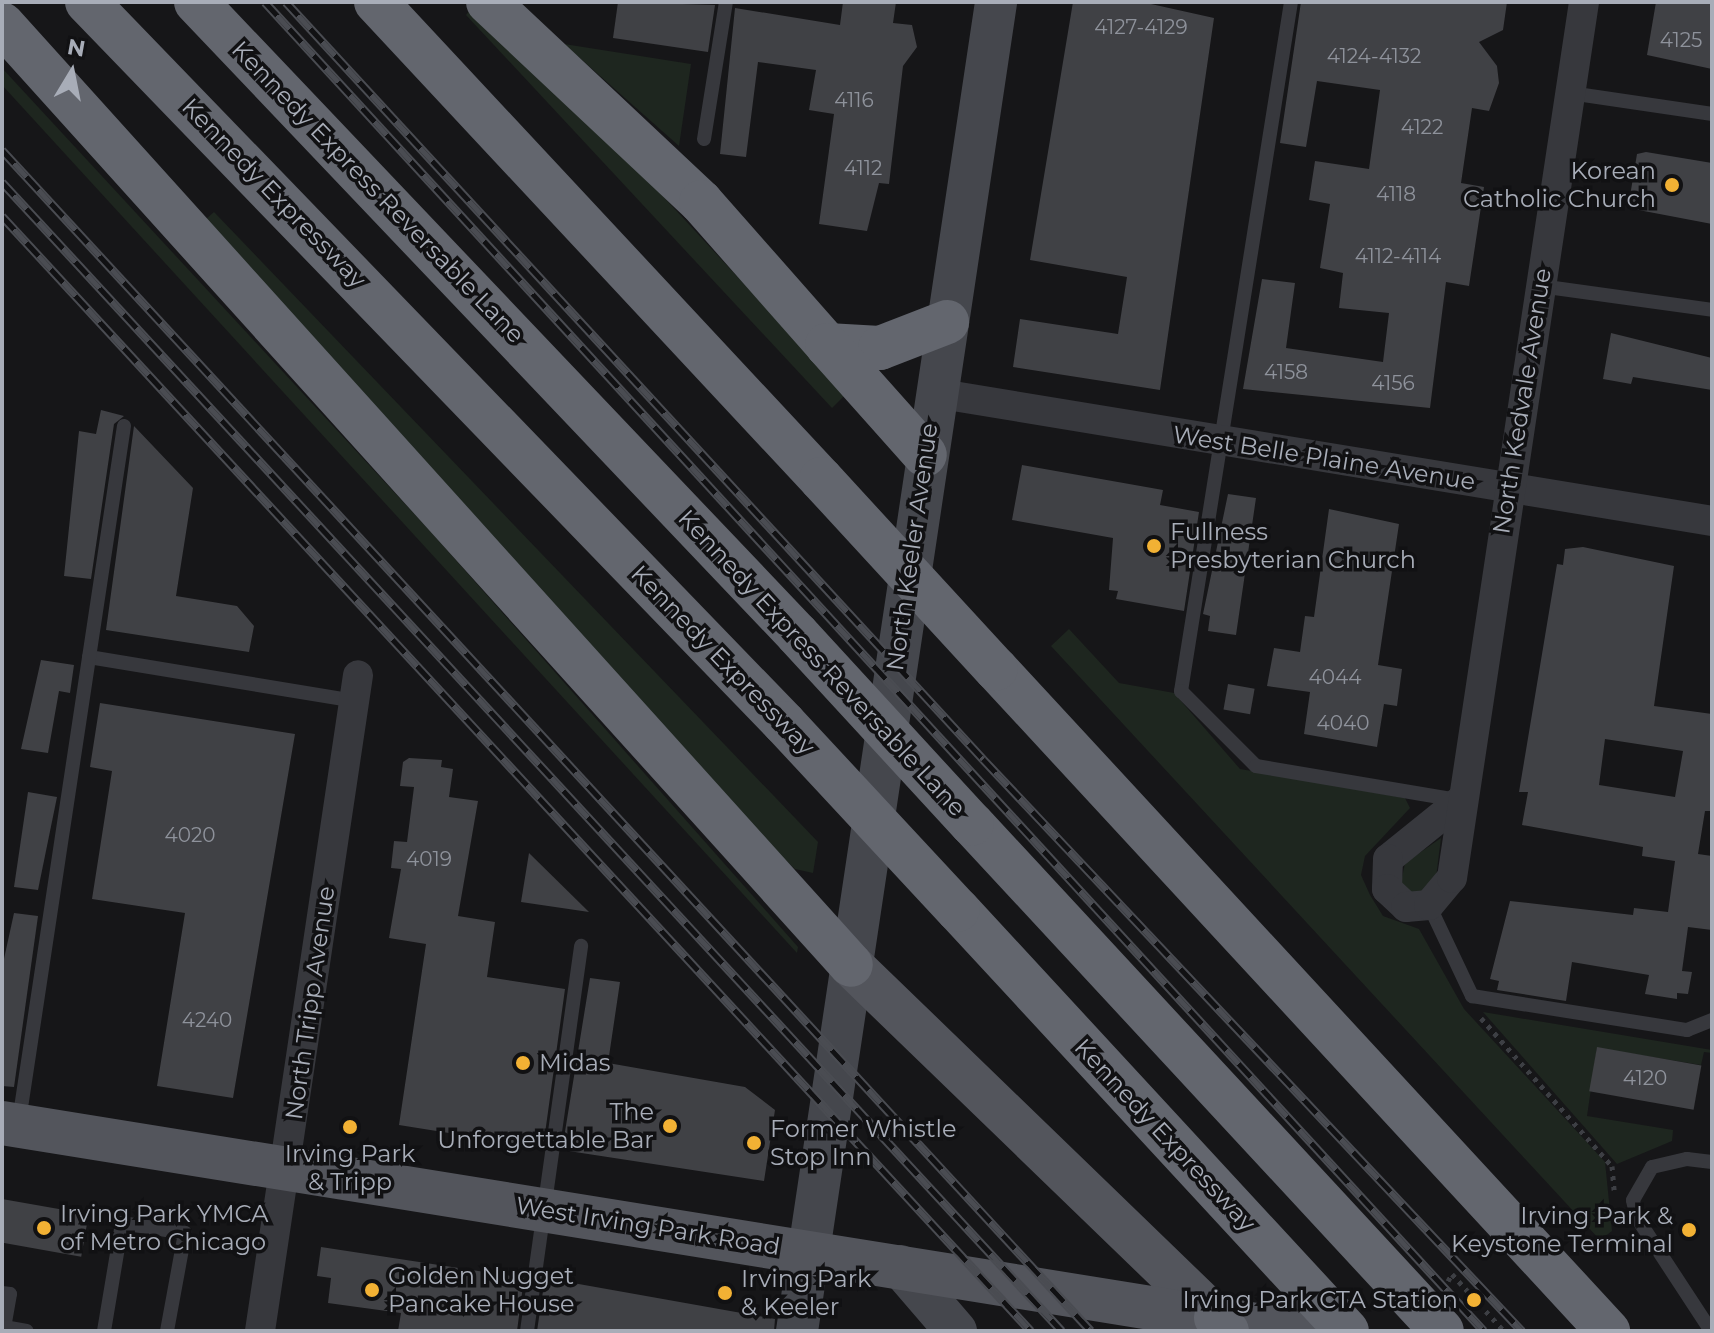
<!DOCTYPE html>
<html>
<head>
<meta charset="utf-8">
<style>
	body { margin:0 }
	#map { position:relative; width:1714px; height:1333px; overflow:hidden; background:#161618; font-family:Montserrat,sans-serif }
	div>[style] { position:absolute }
	.green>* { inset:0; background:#1e261f }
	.building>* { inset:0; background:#404145; transform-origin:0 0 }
	.path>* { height:5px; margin-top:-2.5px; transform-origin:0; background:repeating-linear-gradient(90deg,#3d3f44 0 4px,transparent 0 10px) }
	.lane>* { height:14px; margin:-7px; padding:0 7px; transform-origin:7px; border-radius:7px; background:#37383d }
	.street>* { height:30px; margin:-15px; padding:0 15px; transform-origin:15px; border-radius:15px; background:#37383d }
	.secondary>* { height:42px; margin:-21px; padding:0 21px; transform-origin:21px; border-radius:21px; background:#45474d }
	.primary>* { height:44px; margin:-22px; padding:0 22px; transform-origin:22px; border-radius:22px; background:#53555c }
	.highway>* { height:44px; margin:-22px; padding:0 22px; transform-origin:22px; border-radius:22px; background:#63666e }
	.rail>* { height:9px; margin-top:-4.5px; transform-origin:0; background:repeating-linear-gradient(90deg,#111113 0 18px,#4a4c52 0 36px); box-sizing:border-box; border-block:2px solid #4a4c52 }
	.highway-bridge>* { height:44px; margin:-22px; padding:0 22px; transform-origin:22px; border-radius:22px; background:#63666e }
	.dots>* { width:22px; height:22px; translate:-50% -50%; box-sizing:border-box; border:4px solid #111113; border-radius:50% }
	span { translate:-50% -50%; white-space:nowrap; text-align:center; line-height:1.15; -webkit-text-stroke:7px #111113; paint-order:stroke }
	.number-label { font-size:20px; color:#8e929b }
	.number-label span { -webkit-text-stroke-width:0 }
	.poi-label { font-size:24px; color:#a8adb8 }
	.right { translate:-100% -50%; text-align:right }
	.left { translate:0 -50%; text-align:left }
	.street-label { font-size:24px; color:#a8adb8 }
	.frame { position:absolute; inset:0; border:4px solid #a8adb8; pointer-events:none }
	.north { position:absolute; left:32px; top:32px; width:80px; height:80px; -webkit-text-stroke:6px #111113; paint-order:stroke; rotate:10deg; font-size:22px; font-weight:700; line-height:32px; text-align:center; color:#a8adb8 }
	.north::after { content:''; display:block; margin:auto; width:28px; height:36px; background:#a8adb8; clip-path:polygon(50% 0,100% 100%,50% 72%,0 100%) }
</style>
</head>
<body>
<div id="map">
	<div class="green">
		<div style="clip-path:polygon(473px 6px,647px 179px,846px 394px,832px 408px,466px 15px)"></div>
		<div style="clip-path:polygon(564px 44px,691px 64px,679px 146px)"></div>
		<div style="clip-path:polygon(2px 68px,431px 532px,798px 947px,797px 953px,2px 85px)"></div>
		<div style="clip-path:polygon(214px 212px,818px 842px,813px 873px,795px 869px,783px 858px,206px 219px)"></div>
		<div style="clip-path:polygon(1069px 629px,1119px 683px,1174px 693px,1240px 769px,1405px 798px,1410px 808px,1365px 856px,1361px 875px,1370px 895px,1383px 916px,1419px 929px,1464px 1009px,1605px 1162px,1612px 1231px,1600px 1240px,1051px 646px)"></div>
		<div style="clip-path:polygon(1441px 838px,1435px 885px,1415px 894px,1406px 890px,1401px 882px,1405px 863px)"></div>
		<div style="clip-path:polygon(1483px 1012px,1712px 1050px,1712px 1053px,1704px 1052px,1701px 1065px,1597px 1048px,1587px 1116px,1673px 1130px,1672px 1141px,1617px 1164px)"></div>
	</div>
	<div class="building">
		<div style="clip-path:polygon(618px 2px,715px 5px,708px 52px,613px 38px)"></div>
		<div style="clip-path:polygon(843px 2px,896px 2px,893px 23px,912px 25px,917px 47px,903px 66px,889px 184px,879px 183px,867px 231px,819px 224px,834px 114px,809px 110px,816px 70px,758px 62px,746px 157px,720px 154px,735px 8px,840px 25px)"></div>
		<div style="clip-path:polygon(1073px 2px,1142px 2px,1214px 18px,1160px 390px,1013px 367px,1020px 319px,1118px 334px,1127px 277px,1030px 260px)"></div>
		<div style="clip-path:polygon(1301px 2px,1507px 2px,1503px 30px,1479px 42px,1497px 66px,1499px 83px,1489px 111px,1472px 108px,1461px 183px,1484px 187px,1469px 286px,1446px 282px,1430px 408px,1243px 389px,1262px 279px,1295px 283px,1286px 348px,1383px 362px,1389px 313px,1339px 308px,1343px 273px,1320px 268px,1330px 204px,1309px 200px,1315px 161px,1369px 169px,1380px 90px,1317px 81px,1306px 147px,1280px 143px)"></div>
		<div style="clip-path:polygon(1656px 2px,1712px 2px,1712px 69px,1647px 55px)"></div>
		<div style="clip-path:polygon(1646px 152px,1712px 163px,1712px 224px,1628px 208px,1637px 154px)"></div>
		<div style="clip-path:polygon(1611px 333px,1712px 358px,1712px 390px,1633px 377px,1631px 384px,1603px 379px)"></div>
		<div style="clip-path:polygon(101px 410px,124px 416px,114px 424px,91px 579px,64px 576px,79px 431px,96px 434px)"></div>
		<div style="clip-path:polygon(134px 426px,193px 488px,176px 596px,237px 606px,254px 626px,249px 652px,106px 630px)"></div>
		<div style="clip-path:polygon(1022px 465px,1163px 490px,1160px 505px,1199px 512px,1184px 611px,1116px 599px,1118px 591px,1109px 590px,1113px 538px,1012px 520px)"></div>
		<div style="clip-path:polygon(1228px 494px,1256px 498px,1236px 635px,1208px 631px,1210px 616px,1203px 614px)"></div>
		<div style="clip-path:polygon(1329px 509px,1399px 524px,1378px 665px,1402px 669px,1397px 706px,1384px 704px,1377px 747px,1304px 734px,1310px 692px,1267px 686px,1274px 648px,1300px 652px,1305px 616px,1314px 617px)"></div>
		<div style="clip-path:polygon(evenodd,1583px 547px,1674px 566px,1654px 706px,1712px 714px,1712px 811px,1705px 811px,1698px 854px,1712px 856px,1712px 930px,1688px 927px,1682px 971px,1692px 972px,1688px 994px,1677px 993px,1677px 999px,1645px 994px,1649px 975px,1572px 962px,1566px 1001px,1497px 990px,1499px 981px,1490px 979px,1510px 901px,1633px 915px,1634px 908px,1668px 912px,1675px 861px,1642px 856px,1643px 847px,1522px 825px,1528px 792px,1519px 792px,1557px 564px,1563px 565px,1565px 549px,1583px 547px,1605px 739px,1683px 751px,1675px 797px,1599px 785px,1605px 739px)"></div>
		<div style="clip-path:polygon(41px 660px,74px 665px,70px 693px,59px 691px,48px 753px,21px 749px)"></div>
		<div style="left:1228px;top:684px;width:27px;height:26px;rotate:10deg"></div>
		<div style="clip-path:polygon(100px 703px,295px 734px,233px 1098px,157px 1086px,185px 913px,92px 899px,112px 771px,90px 767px)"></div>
		<div style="clip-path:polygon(409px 758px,442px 760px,441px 767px,453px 769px,449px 797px,478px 801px,458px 916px,495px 922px,487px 977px,565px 989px,543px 1148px,399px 1125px,426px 944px,389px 938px,401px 869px,391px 868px,394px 841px,407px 842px,414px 787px,400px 786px,403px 762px)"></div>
		<div style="clip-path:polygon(28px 792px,57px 797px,38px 890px,14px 887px)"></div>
		<div style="clip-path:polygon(529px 853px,589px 912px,521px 902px)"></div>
		<div style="clip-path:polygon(14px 913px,38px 916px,14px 1087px,2px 1086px,2px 968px)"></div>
		<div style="clip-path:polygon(590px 978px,620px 982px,608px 1063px,745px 1087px,775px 1110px,764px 1181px,562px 1150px)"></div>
		<div style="left:1597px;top:1047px;width:106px;height:45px;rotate:10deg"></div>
		<div style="left:2px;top:1199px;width:88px;height:43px;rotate:10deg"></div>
		<div style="clip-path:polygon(321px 1247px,524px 1278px,517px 1331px,398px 1331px,401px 1313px,328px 1303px,331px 1278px,317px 1276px)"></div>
		<div style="clip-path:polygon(545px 1278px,775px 1319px,774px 1331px,537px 1331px)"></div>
	</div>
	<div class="path">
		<div style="left:1481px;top:1018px;width:198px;rotate:48.5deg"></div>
		<div style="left:1612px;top:1166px;width:24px;rotate:85deg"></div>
		<div style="left:1448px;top:1281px;width:8px;rotate:-60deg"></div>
		<div style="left:1452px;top:1274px;width:77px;rotate:47.6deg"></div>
	</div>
	<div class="lane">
		<div style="left:1291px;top:2px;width:698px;rotate:99.07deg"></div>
		<div style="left:1181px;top:691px;width:106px;rotate:45deg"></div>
		<div style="left:1256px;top:766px;width:204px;rotate:9.6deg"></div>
		<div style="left:1570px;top:93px;width:144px;rotate:8.4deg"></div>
		<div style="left:704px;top:139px;width:139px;rotate:-80.9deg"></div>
		<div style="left:1540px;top:286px;width:174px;rotate:7.9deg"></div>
		<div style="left:89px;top:657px;width:269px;rotate:9.4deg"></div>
		<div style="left:1429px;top:905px;width:101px;rotate:64.7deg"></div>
		<div style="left:1472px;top:996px;width:218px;rotate:9deg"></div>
		<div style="left:1687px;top:1030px;width:27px;rotate:-22deg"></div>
		<div style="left:19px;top:1121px;width:703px;rotate:-81.41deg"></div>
		<div style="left:2px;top:1293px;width:8px;rotate:7deg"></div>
		<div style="left:10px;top:1294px;width:34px;rotate:100deg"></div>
		<div style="left:4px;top:1327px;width:23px;rotate:10deg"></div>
		<div style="left:104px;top:1331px;width:109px;rotate:-80.5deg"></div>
		<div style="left:122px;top:1223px;width:64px;rotate:9deg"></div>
		<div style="left:185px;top:1233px;width:100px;rotate:100.4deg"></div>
		<div style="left:527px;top:1331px;width:389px;rotate:-82deg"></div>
		<div style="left:1711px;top:1331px;width:135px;rotate:-123.2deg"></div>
		<div style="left:1637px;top:1218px;width:18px;rotate:-103deg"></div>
		<div style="left:1633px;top:1200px;width:38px;rotate:-60deg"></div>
		<div style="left:1652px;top:1167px;width:36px;rotate:-13deg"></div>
		<div style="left:1687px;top:1159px;width:25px;rotate:7deg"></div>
	</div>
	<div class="street">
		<div style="left:935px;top:393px;width:787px;rotate:9.35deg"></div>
		<div style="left:1460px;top:801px;width:92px;rotate:141.1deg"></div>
		<div style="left:1388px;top:859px;width:30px;rotate:92deg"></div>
		<div style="left:1387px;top:889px;width:26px;rotate:43deg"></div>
		<div style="left:1406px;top:907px;width:23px;rotate:-5deg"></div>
		<div style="left:1429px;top:905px;width:35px;rotate:-50deg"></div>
		<div style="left:1452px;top:878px;width:886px;rotate:-81.43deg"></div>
		<div style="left:260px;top:1331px;width:663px;rotate:-81.5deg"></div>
	</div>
	<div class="secondary">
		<div style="left:900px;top:1266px;width:86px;rotate:49.3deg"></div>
		<div style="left:797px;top:1331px;width:1344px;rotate:-81.48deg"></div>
	</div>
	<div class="primary">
		<div style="left:851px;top:965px;width:508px;rotate:44.04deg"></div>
		<div style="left:2px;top:1123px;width:1308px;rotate:9.15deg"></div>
	</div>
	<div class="highway">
		<div style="left:87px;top:2px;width:1003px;rotate:45.97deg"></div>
		<div style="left:196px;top:2px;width:872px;rotate:46.44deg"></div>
		<div style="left:376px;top:2px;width:652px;rotate:46.99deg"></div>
		<div style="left:488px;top:2px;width:292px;rotate:43.2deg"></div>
		<div style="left:701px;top:202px;width:191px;rotate:48.6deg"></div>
		<div style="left:827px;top:345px;width:53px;rotate:3.2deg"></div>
		<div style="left:880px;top:348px;width:72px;rotate:-21.2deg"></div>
		<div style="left:2px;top:24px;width:1267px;rotate:47.94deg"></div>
		<div style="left:827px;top:345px;width:147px;rotate:48.3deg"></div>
		<div style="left:996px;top:669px;width:902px;rotate:47.25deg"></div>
		<div style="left:972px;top:824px;width:691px;rotate:47.17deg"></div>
		<div style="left:958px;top:910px;width:573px;rotate:47.26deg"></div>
		<div style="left:1216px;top:1318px;width:17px;rotate:50deg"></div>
	</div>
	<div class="rail">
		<div style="left:265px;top:2px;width:1803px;rotate:47.47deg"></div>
		<div style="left:286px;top:2px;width:1029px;rotate:47.36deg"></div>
		<div style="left:983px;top:759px;width:786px;rotate:46.7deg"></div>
		<div style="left:2px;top:150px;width:1606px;rotate:47.32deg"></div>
		<div style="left:2px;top:182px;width:1563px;rotate:47.31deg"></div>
		<div style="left:2px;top:216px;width:1517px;rotate:47.3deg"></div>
	</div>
	<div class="highway-bridge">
		<div style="left:821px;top:479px;width:258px;rotate:47.4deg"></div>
		<div style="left:797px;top:634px;width:258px;rotate:47.4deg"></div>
		<div style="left:784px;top:723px;width:255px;rotate:47.1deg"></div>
	</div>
	<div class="dots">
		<div style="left:1672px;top:185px;background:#f2b134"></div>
		<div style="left:1154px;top:546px;background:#f2b134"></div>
		<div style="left:523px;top:1063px;background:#f2b134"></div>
		<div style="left:670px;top:1126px;background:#f2b134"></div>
		<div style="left:350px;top:1127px;background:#f2b134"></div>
		<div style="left:754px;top:1143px;background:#f2b134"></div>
		<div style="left:44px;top:1228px;background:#f2b134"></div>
		<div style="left:1689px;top:1230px;background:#f2b134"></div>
		<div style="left:372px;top:1290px;background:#f2b134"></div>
		<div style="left:725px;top:1293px;background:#f2b134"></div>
		<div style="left:1474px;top:1300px;background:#f2b134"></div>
	</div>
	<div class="number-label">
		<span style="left:1141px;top:27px">4127-4129</span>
		<span style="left:1681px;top:40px">4125</span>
		<span style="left:1374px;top:56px">4124-4132</span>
		<span style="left:854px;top:100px">4116</span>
		<span style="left:1422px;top:127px">4122</span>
		<span style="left:863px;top:168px">4112</span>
		<span style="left:1396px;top:194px">4118</span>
		<span style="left:1398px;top:256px">4112-4114</span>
		<span style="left:1286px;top:372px">4158</span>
		<span style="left:1393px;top:383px">4156</span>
		<span style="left:1335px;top:677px">4044</span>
		<span style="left:1343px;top:723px">4040</span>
		<span style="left:190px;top:835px">4020</span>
		<span style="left:429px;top:859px">4019</span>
		<span style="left:207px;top:1020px">4240</span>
		<span style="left:1645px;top:1078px">4120</span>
	</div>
	<div class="poi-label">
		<span class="right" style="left:1656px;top:185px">Korean<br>Catholic Church</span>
		<span class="left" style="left:1170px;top:546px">Fullness<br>Presbyterian Church</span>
		<span class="left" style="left:539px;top:1063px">Midas</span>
		<span class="right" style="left:654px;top:1126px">The<br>Unforgettable Bar</span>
		<span class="left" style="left:770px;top:1143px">Former Whistle<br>Stop Inn</span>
		<span style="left:350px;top:1168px">Irving Park<br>&amp; Tripp</span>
		<span class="left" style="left:60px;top:1228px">Irving Park YMCA<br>of Metro Chicago</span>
		<span class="right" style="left:1673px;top:1230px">Irving Park &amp;<br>Keystone Terminal</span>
		<span class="left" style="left:388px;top:1290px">Golden Nugget<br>Pancake House</span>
		<span class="left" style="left:741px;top:1293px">Irving Park<br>&amp; Keeler</span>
		<span class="right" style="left:1458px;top:1300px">Irving Park CTA Station</span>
	</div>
	<div class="street-label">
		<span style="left:378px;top:192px;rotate:46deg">Kennedy Express Reversable Lane</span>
		<span style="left:274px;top:193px;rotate:46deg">Kennedy Expressway</span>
		<span style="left:1522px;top:401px;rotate:-81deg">North Kedvale Avenue</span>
		<span style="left:1324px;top:458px;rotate:9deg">West Belle Plaine Avenue</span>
		<span style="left:912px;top:547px;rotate:-82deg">North Keeler Avenue</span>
		<span style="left:723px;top:660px;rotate:46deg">Kennedy Expressway</span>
		<span style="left:822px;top:663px;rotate:47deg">Kennedy Express Reversable Lane</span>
		<span style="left:310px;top:1003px;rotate:-82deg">North Tripp Avenue</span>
		<span style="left:1165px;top:1135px;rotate:47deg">Kennedy Expressway</span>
		<span style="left:648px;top:1226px;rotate:9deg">West Irving Park Road</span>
	</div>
	<div class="frame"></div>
	<div class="north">N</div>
</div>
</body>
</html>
